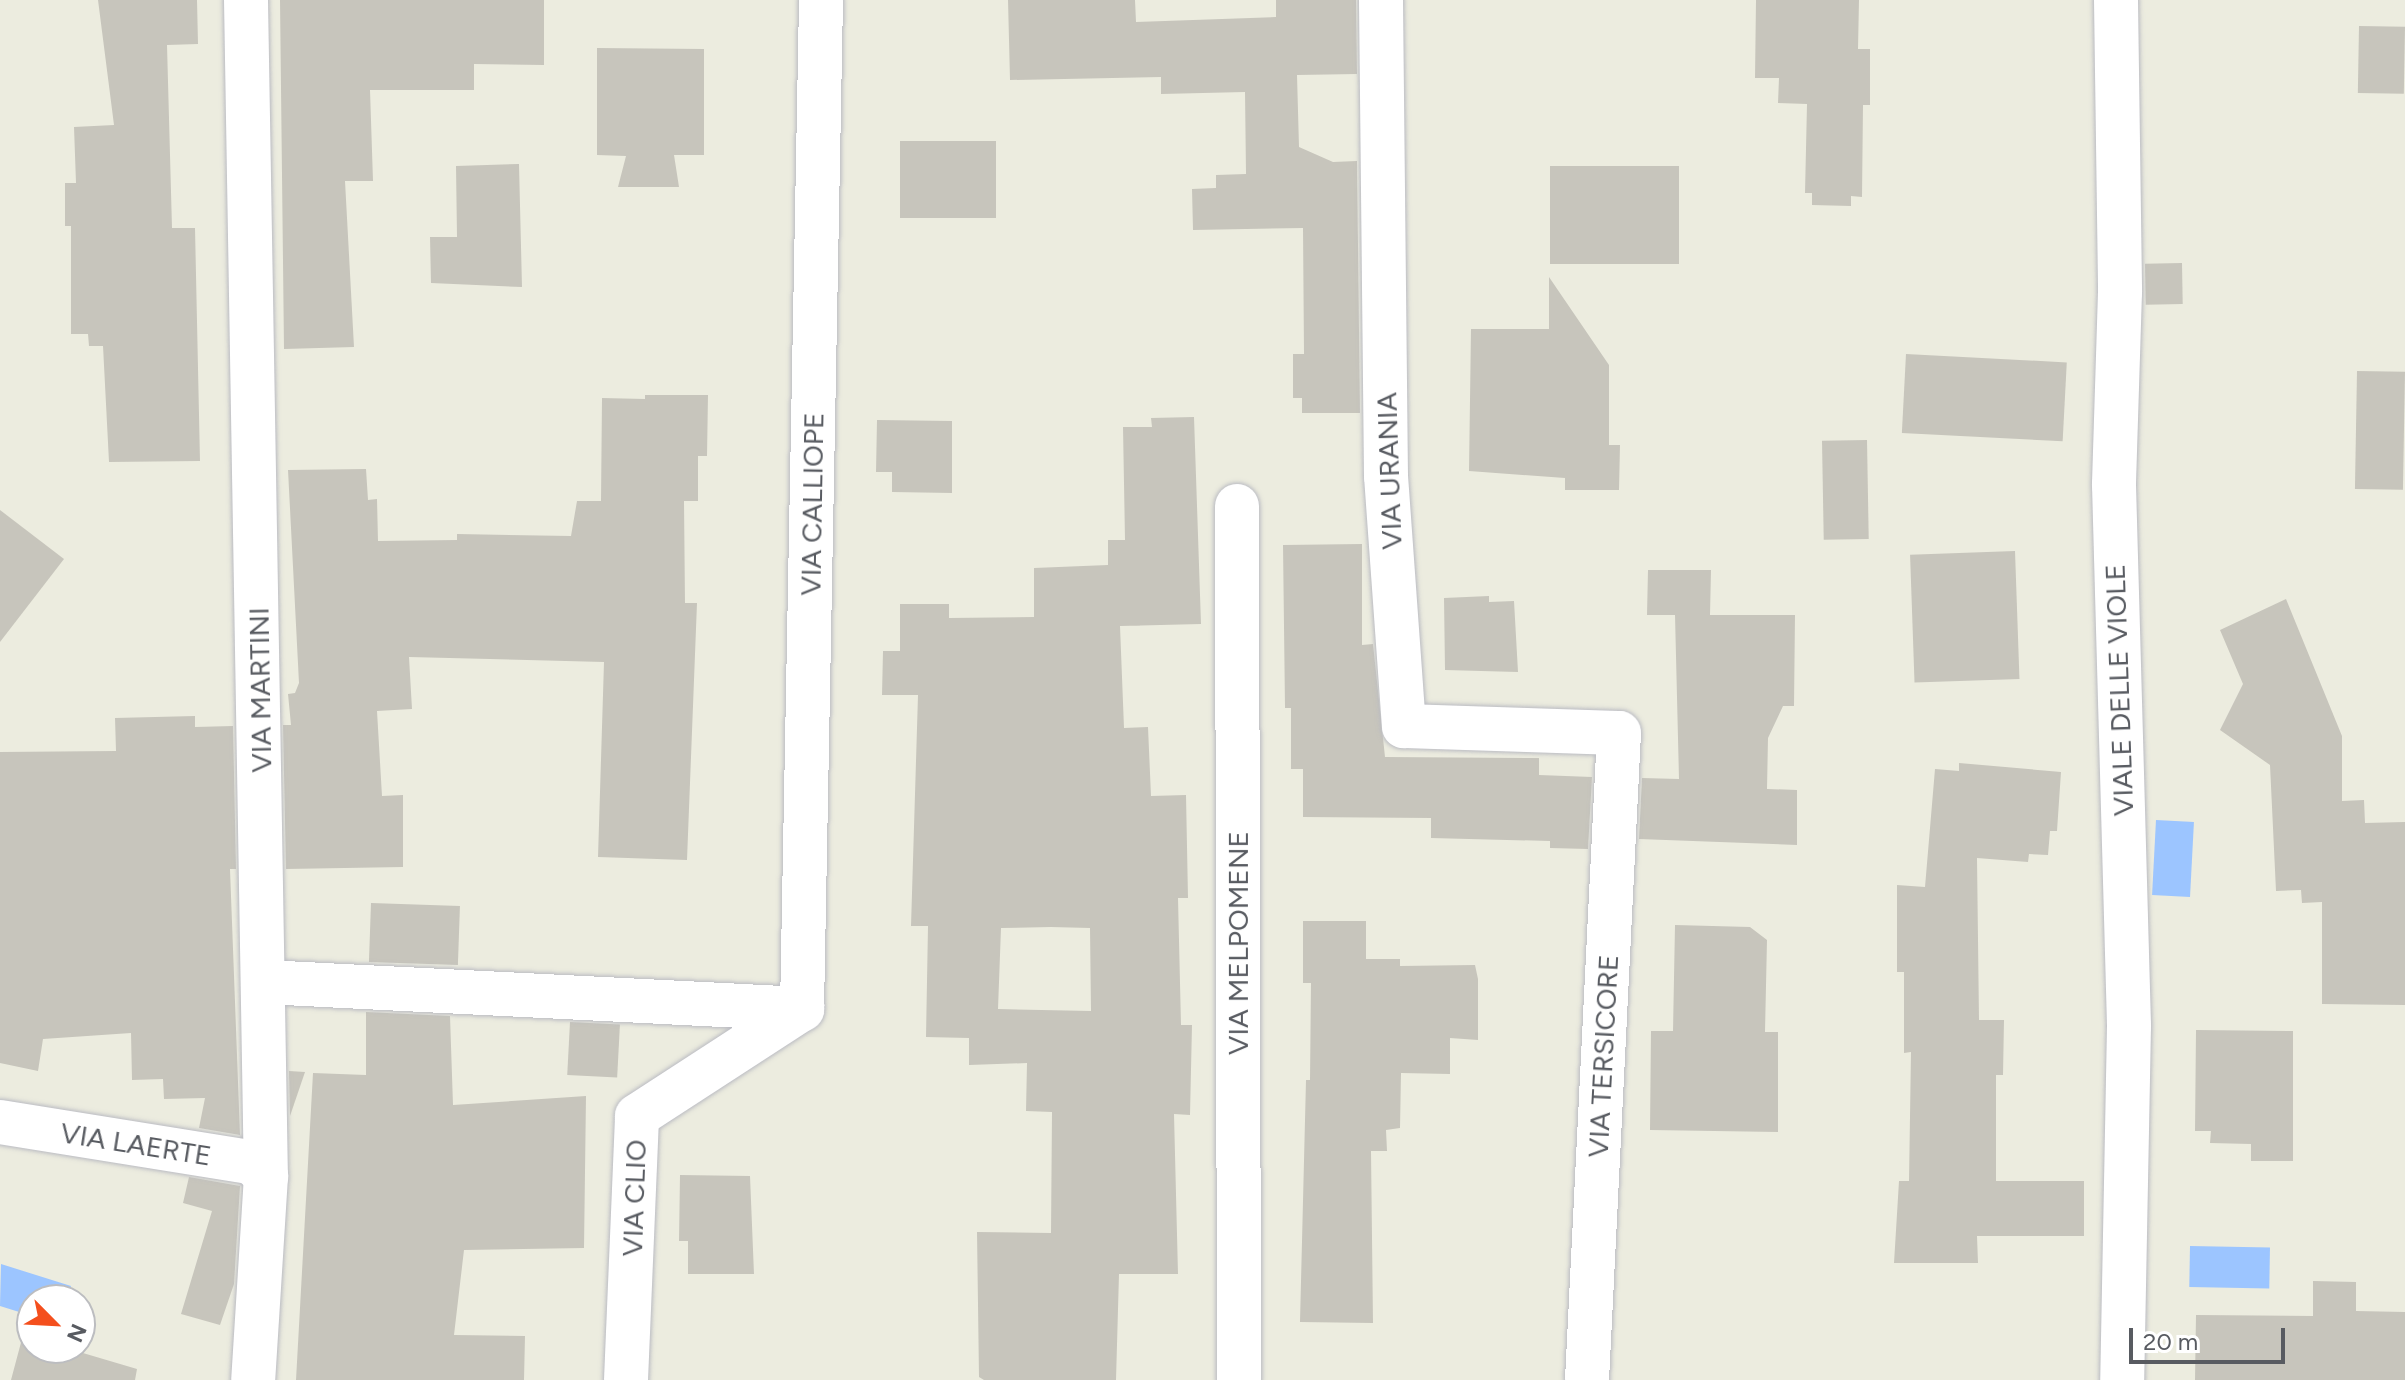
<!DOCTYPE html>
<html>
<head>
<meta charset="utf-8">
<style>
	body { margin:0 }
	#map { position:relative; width:2405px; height:1380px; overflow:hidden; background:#ececdf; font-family:Figtree,sans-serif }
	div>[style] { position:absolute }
	.water>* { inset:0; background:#9cc5ff; transform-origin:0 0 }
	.building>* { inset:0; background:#c7c5bc; transform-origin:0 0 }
	.roads { filter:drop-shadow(0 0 2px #babbc2) drop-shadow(0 0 2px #babbc2) }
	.street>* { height:44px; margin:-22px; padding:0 22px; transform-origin:22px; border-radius:22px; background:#fff }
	span { translate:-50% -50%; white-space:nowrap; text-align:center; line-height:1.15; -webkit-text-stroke:8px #fff; paint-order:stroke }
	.street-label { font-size:28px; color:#585b61 }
	.north { position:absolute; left:16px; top:1284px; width:80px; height:80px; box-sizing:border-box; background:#fff; border:2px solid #bcbdc0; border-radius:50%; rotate:114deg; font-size:22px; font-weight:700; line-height:32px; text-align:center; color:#585b61 }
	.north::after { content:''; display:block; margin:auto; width:28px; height:36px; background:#f44f1d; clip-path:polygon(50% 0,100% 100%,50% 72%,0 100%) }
	.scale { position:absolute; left:2129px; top:1328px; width:156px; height:36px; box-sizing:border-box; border:4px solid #585b61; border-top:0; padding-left:10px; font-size:24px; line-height:28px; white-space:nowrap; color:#585b61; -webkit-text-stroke:6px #fff; paint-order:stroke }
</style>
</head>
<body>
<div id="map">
	<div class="water">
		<div style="left:2156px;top:820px;width:38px;height:75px;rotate:3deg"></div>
		<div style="left:2190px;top:1246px;width:80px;height:41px;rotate:1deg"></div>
		<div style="clip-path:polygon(1px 1264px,71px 1286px,67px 1300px,32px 1300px,32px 1316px,0 1306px)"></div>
	</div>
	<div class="building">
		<div style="clip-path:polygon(98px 0,197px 0,198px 44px,167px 45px,172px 228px,195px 228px,200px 461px,109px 462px,103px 346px,89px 346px,88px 334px,71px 334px,71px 226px,65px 226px,65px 183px,76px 183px,74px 127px,114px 125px)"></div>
		<div style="clip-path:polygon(280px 0,544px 0,544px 65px,474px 64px,474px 90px,370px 90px,373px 181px,345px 181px,354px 347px,284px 349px)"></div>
		<div style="clip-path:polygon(1008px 0,1135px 0,1136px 22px,1276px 17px,1276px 0,1356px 0,1357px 74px,1297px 75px,1299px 147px,1333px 162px,1357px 161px,1360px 413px,1302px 413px,1302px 398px,1293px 398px,1293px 354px,1304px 354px,1303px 228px,1193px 230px,1192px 189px,1216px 188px,1216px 175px,1246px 174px,1245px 92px,1161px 94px,1161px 77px,1010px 80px)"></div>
		<div style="clip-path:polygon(1756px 0,1859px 0,1858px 49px,1870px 49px,1870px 105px,1863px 105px,1862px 197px,1851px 196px,1851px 206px,1812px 205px,1812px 193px,1805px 193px,1807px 104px,1778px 103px,1779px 78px,1755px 78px)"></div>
		<div style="left:2359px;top:26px;width:46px;height:67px;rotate:1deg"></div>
		<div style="clip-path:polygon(597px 48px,704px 49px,704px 155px,674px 155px,679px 187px,618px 187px,626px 156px,597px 155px)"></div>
		<div style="left:900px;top:141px;width:96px;height:77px"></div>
		<div style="clip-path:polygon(519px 164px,522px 287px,431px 283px,430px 237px,457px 237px,456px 166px)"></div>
		<div style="left:1550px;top:166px;width:129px;height:98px"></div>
		<div style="left:2182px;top:263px;width:41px;height:37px;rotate:89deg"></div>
		<div style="clip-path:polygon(1549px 277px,1609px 365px,1609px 445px,1620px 445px,1619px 490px,1565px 490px,1565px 478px,1469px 471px,1471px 329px,1549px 329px)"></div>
		<div style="left:1906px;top:354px;width:161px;height:79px;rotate:3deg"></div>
		<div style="left:2357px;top:371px;width:48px;height:118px;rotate:1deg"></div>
		<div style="clip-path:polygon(645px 395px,708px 395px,707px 456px,698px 456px,698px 501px,684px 501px,685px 603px,697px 603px,687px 860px,598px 857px,604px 662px,409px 657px,412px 709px,377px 711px,382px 796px,403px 795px,403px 867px,286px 869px,283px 725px,291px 725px,288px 694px,295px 693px,299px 683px,288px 470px,366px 469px,368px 500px,377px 499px,378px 541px,457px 540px,457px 534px,571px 536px,577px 501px,601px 501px,602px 398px,645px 399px)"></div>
		<div style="clip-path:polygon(evenodd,1194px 417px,1201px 624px,1120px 626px,1124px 728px,1148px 727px,1151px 796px,1186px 795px,1188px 898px,1178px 898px,1181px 1025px,1192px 1025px,1190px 1115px,1174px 1114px,1178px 1274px,1119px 1274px,1116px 1380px,984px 1380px,979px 1377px,977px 1232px,1051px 1233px,1052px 1112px,1026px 1111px,1027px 1063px,969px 1065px,969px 1038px,926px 1037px,928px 926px,911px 926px,918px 695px,882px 695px,883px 651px,900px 651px,900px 604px,949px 604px,949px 618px,1034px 617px,1034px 568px,1108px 565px,1108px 540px,1125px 540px,1123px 427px,1152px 427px,1151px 418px,1194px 417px,1051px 927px,1090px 928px,1091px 1011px,998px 1009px,1001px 928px,1051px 927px)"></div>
		<div style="clip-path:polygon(877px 420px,952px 421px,952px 493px,892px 492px,892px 472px,876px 472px)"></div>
		<div style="left:1867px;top:440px;width:99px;height:45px;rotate:89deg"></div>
		<div style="clip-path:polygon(0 510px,64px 559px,0 642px)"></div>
		<div style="clip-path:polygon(1362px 544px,1362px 645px,1373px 644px,1385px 757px,1539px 758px,1539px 775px,1592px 777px,1588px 849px,1550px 848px,1550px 841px,1431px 838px,1431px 818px,1303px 817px,1303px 769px,1291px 769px,1291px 708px,1285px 708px,1283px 545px)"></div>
		<div style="left:2015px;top:551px;width:128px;height:105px;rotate:88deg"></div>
		<div style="clip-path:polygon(1648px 570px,1711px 570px,1710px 615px,1795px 615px,1794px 706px,1783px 706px,1768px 738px,1767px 789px,1797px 790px,1797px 845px,1639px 839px,1642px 778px,1679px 779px,1675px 615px,1647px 615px)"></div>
		<div style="clip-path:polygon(1489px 596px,1489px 602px,1514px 601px,1518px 672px,1445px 670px,1444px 598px)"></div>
		<div style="clip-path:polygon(2286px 599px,2342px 736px,2342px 801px,2364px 800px,2365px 823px,2405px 822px,2405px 1005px,2322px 1004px,2322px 902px,2302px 903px,2301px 890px,2276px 891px,2270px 765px,2220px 730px,2243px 684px,2220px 630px)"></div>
		<div style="clip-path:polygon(195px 716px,195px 727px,233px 726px,236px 869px,230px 869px,240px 1135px,199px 1128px,205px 1098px,164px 1099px,163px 1079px,132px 1080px,131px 1033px,43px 1039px,38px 1071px,0 1063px,0 752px,116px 751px,115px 718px)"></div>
		<div style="clip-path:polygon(1959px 763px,2061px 772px,2057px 831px,2050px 831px,2048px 855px,2029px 854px,2028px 862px,1977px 858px,1979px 1020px,2004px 1020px,2003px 1075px,1996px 1075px,1996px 1181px,2084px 1181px,2084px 1236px,1977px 1236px,1978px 1263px,1894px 1263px,1899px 1181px,1909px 1181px,1911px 1052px,1904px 1053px,1904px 972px,1897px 972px,1897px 885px,1925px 887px,1935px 769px,1959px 771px)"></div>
		<div style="left:371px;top:903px;width:89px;height:59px;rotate:2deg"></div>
		<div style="clip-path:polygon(1303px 921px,1366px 921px,1366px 959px,1400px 959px,1400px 966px,1475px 965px,1478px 979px,1478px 1040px,1450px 1038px,1450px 1074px,1401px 1073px,1400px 1128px,1386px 1130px,1387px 1151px,1371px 1151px,1373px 1323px,1300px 1322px,1306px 1080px,1310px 1080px,1311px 983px,1303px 983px)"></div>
		<div style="clip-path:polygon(1675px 925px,1750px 927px,1767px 940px,1765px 1032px,1778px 1032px,1778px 1132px,1650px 1130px,1651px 1031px,1673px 1031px)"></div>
		<div style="clip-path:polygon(366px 1012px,450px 1016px,453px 1105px,586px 1096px,584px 1248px,464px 1250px,454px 1335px,525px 1336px,524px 1380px,296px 1380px,313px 1073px,366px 1075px)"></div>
		<div style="left:570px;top:1022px;width:50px;height:53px;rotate:3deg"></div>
		<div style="clip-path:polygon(2196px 1030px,2293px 1031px,2293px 1161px,2251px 1161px,2251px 1144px,2210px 1143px,2211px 1131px,2195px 1131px)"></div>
		<div style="clip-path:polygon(289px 1071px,305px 1072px,290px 1116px)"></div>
		<div style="clip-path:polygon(680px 1175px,750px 1176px,754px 1274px,688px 1274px,688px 1241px,679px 1241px)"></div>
		<div style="clip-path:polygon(189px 1177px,240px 1186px,234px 1284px,220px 1325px,181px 1314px,212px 1211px,183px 1203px)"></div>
		<div style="clip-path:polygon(2313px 1281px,2356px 1282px,2356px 1311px,2405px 1312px,2405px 1380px,2195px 1380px,2196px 1315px,2313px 1316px)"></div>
		<div style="clip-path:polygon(23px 1335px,32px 1338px,32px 1348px,66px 1348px,137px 1369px,135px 1380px,11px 1380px)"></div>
	</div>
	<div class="roads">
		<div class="street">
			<div style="left:246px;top:0;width:1176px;rotate:89.03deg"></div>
			<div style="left:266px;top:1176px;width:204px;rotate:93.6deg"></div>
			<div style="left:1381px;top:0;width:476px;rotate:89.4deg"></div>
			<div style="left:1386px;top:476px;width:251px;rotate:85.9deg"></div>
			<div style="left:1404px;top:726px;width:215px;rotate:1.9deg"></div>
			<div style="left:1619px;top:733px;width:648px;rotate:92.83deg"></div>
			<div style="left:2116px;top:0;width:292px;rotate:89.2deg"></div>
			<div style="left:2120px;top:292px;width:193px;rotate:91.8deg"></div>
			<div style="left:2114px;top:485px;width:541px;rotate:88.41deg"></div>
			<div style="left:2129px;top:1026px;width:354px;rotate:91.1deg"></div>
			<div style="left:1237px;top:506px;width:874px;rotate:89.87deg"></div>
			<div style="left:264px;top:982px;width:539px;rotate:2.87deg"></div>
			<div style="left:802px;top:1009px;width:1009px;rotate:-88.92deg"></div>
			<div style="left:0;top:1122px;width:254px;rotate:9.1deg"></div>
			<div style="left:251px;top:1162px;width:21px;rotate:43deg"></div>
			<div style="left:626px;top:1380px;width:264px;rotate:-87.6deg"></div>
			<div style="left:637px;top:1116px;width:197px;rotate:-33deg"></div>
		</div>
	</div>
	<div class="street-label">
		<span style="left:1389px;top:471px;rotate:-92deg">VIA URANIA</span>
		<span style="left:812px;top:504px;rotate:-89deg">VIA CALLIOPE</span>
		<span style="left:260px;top:690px;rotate:-91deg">VIA MARTINI</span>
		<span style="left:2119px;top:690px;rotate:-92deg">VIALE DELLE VIOLE</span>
		<span style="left:1238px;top:943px;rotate:-90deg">VIA MELPOMENE</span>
		<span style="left:1603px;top:1056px;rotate:-87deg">VIA TERSICORE</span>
		<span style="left:136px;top:1144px;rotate:9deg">VIA LAERTE</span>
		<span style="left:634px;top:1198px;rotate:-88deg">VIA CLIO</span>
	</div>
	<div class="north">N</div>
	<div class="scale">20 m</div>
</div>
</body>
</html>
